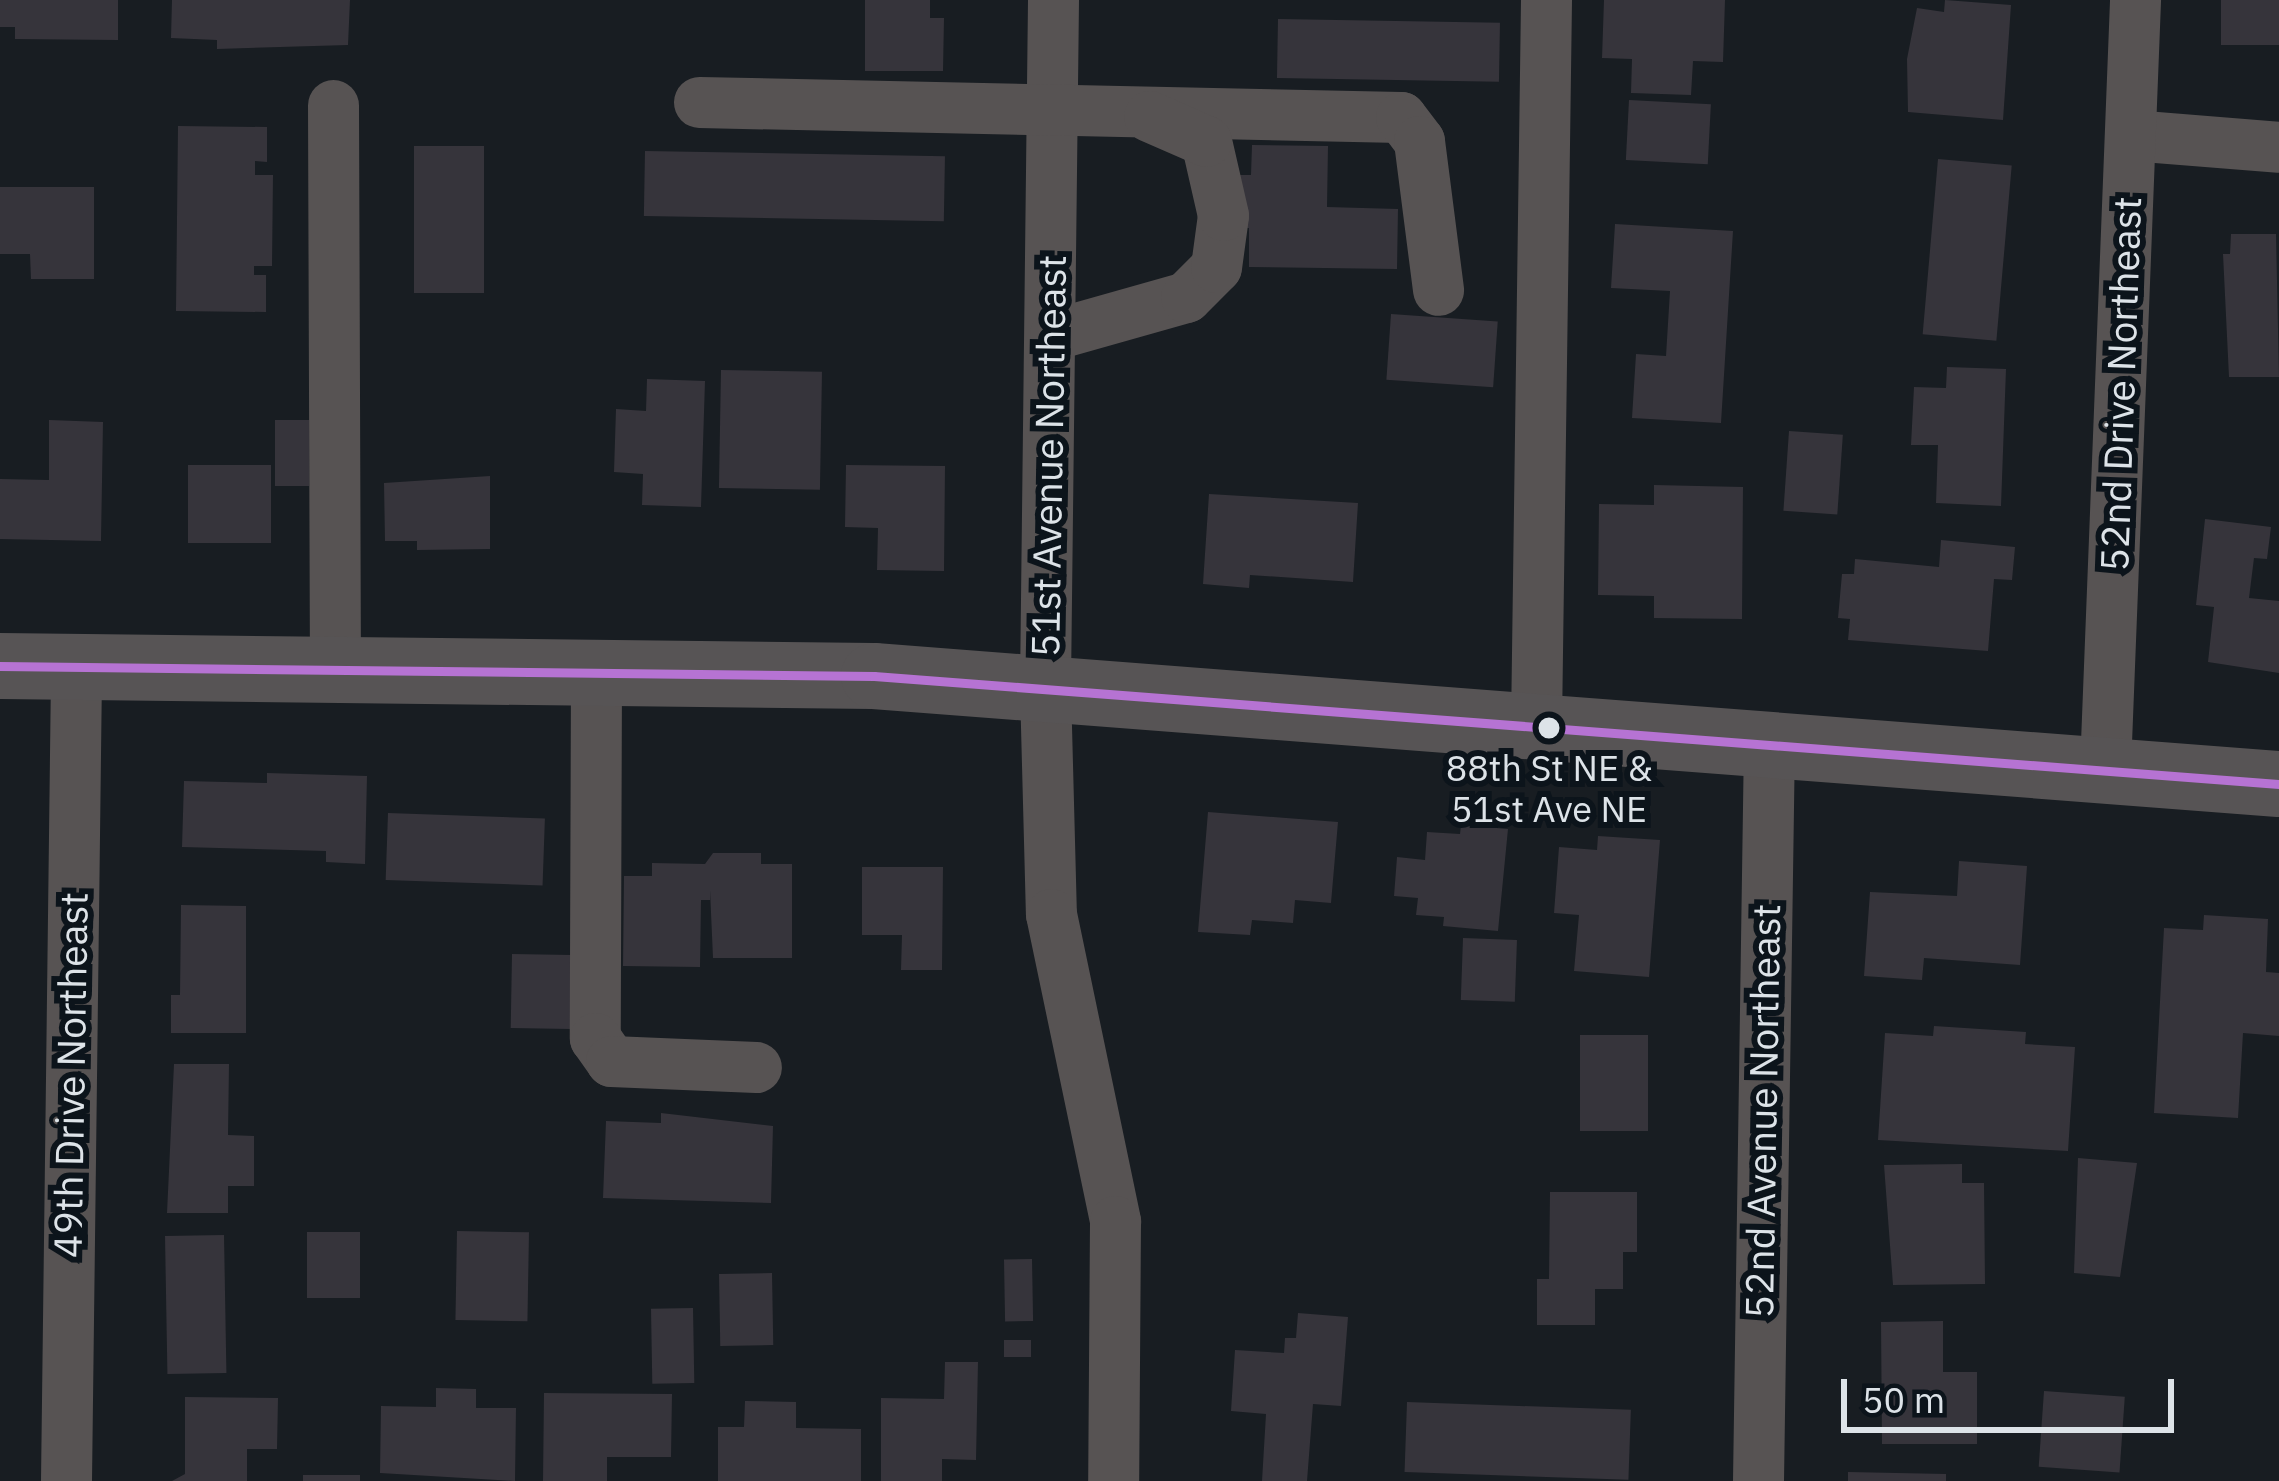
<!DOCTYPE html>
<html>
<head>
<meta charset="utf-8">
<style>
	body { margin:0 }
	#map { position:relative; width:2279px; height:1481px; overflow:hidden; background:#181d22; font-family:"IBM Plex Sans",sans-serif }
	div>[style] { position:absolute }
	.building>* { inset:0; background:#36343b; transform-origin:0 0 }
	.minor>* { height:51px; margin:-25.5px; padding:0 25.5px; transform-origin:25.5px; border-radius:25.5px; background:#575353 }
	.major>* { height:66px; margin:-33px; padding:0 33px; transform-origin:33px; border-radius:33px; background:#575455 }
	.bus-1>* { height:9px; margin:-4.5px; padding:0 4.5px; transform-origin:4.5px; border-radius:4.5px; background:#b673d3 }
	.dots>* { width:33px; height:33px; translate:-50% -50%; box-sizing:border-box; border:6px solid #0c141b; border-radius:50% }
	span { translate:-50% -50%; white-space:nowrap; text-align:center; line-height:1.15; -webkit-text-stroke:12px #0c141b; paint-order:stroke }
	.bus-label { font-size:36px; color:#dde3e8 }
	.street-label { font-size:39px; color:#dde3e8 }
	.scale { position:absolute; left:1841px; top:1379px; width:333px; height:54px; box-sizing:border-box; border:6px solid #dde3e8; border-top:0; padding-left:15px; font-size:36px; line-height:42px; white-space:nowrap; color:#dde3e8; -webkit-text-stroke:9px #0c141b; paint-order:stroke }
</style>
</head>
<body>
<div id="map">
	<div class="building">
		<div style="clip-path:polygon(0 0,118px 0,118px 40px,15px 39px,15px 27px,0 27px)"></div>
		<div style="clip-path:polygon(172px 0,350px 0,348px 45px,217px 49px,217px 40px,171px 38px)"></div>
		<div style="clip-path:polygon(865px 0,930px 0,930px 18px,944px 18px,943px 71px,865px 71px)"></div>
		<div style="clip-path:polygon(1604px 0,1725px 0,1723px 62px,1693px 61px,1691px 95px,1631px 93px,1632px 59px,1602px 58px)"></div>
		<div style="clip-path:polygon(1945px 0,2011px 5px,2003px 120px,1908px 112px,1907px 59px,1917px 8px,1944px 12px)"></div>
		<div style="left:2221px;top:0;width:58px;height:45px"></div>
		<div style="left:1278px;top:19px;width:222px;height:59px;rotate:1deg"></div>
		<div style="left:1629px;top:100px;width:82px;height:60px;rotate:3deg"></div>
		<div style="clip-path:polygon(178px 126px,267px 127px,267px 162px,255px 161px,255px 175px,273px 175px,272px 266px,254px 266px,254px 275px,266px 275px,266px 312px,176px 311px)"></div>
		<div style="clip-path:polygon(1252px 145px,1328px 146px,1327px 207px,1398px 209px,1397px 269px,1249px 267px,1249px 228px,1239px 228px,1240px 175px,1251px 175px)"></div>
		<div style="left:414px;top:146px;width:70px;height:147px"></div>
		<div style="left:645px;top:151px;width:300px;height:65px;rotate:1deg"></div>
		<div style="left:1938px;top:159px;width:74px;height:176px;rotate:5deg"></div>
		<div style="clip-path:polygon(0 187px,94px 187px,94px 279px,31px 279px,30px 254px,0 254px)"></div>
		<div style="clip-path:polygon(1615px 224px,1733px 231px,1721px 423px,1632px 418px,1636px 354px,1666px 356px,1670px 291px,1611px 288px)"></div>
		<div style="clip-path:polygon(2231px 234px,2276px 234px,2279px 377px,2229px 377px,2223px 254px,2230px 254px)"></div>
		<div style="left:1391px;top:314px;width:107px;height:66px;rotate:4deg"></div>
		<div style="clip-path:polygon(1947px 367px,2006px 369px,2001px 506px,1936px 503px,1938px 445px,1911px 445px,1914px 387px,1946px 388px)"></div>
		<div style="left:721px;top:370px;width:101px;height:118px;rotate:1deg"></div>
		<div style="clip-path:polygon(647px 379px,705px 381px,701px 507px,642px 505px,643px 474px,614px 472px,616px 409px,646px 411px)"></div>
		<div style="clip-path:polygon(49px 420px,103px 422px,101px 541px,0 539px,0 479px,49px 480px)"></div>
		<div style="left:275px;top:420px;width:34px;height:66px"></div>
		<div style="left:1789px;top:431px;width:54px;height:80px;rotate:4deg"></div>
		<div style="left:188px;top:465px;width:83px;height:78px"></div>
		<div style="clip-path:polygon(846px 465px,945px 466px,944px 571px,877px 570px,878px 528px,845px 527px)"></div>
		<div style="clip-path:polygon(490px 476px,490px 549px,417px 550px,417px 541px,385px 541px,384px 483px)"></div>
		<div style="clip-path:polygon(1654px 485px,1743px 487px,1742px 619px,1654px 618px,1654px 596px,1598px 595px,1599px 504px,1654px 505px)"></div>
		<div style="clip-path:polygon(1209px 494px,1358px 503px,1353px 582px,1250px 575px,1249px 588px,1203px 584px)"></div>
		<div style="clip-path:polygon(2205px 519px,2271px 527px,2267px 559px,2254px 558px,2249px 598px,2279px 601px,2279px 673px,2208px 662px,2214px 607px,2196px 605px)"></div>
		<div style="clip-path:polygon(1941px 540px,2015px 547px,2012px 580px,1994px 579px,1988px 651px,1848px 640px,1850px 619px,1838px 618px,1842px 574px,1854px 574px,1855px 559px,1939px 567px)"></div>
		<div style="clip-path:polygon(267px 773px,367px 776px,365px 864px,326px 862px,326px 851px,182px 847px,184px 781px,267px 783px)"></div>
		<div style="clip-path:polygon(1208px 812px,1338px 822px,1331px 903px,1295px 900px,1293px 923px,1252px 920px,1250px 935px,1198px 932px)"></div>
		<div style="left:388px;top:813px;width:157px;height:67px;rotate:2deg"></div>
		<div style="clip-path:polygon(1461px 825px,1508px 829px,1498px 931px,1443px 926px,1444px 917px,1416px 915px,1418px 898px,1394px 896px,1397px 857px,1425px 860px,1427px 832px,1460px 834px)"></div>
		<div style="clip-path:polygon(1598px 836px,1660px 840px,1649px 977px,1574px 971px,1579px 915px,1554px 913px,1559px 847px,1597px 850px)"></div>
		<div style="clip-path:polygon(713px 853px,761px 853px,761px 864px,792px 864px,792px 958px,713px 958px,710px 890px,710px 900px,701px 900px,700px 967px,623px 966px,624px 876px,652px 876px,652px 863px,705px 864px)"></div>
		<div style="clip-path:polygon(1959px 861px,2027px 866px,2020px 965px,1924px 958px,1922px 980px,1864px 976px,1870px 892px,1957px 896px)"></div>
		<div style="clip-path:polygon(862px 867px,943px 867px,942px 970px,901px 970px,902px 935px,862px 935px)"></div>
		<div style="clip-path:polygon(181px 905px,246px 906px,246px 1033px,171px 1033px,171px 995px,180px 995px)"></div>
		<div style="clip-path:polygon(2204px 915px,2268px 919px,2266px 972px,2279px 973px,2279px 1036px,2243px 1033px,2238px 1118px,2154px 1113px,2164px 928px,2203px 930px)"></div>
		<div style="left:1463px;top:938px;width:54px;height:62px;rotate:2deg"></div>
		<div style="left:512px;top:954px;width:60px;height:74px;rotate:1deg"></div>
		<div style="clip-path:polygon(1934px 1026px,2026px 1032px,2025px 1044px,2075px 1047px,2068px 1151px,1878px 1140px,1885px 1033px,1933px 1036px)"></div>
		<div style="left:1580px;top:1035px;width:68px;height:96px"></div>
		<div style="clip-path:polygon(174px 1064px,229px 1064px,228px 1135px,254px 1136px,254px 1186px,228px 1186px,228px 1213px,167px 1213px)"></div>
		<div style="clip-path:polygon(661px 1113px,773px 1126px,771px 1203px,603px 1198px,606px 1121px,661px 1123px)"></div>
		<div style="clip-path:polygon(2078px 1158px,2137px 1163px,2120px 1277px,2074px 1273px)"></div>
		<div style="clip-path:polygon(1962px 1164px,1962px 1183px,1984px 1183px,1985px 1284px,1893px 1285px,1884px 1165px)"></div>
		<div style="clip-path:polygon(1550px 1192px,1637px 1192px,1637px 1252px,1623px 1252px,1623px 1289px,1595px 1289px,1595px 1325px,1537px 1325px,1537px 1279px,1549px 1279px)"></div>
		<div style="left:457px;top:1231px;width:72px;height:89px;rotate:1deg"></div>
		<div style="left:307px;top:1232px;width:53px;height:66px"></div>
		<div style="left:224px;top:1235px;width:138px;height:59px;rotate:89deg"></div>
		<div style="left:1032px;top:1259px;width:62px;height:28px;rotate:89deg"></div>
		<div style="left:772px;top:1273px;width:72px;height:53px;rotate:89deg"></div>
		<div style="left:693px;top:1308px;width:75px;height:42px;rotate:89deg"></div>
		<div style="clip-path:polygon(1298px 1313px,1348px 1317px,1341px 1406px,1313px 1404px,1307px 1481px,1262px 1481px,1266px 1414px,1231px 1411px,1235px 1350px,1284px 1353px,1285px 1338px,1296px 1338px)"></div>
		<div style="clip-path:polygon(1943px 1321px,1943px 1372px,1977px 1372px,1977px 1444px,1882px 1444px,1881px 1322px)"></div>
		<div style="left:1004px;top:1340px;width:27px;height:17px"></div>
		<div style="clip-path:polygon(945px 1362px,978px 1362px,976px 1460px,942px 1459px,942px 1481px,881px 1481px,881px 1398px,944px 1399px)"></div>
		<div style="clip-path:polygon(436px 1388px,476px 1389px,476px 1408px,516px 1408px,515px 1481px,380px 1473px,381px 1406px,436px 1407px)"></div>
		<div style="left:2044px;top:1391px;width:81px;height:76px;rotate:4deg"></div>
		<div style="clip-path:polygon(544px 1393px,672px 1394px,671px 1457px,607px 1457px,607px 1481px,543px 1481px)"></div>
		<div style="clip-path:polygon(185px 1397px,278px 1398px,277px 1449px,247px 1449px,247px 1481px,172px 1481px,185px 1474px)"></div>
		<div style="clip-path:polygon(745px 1401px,796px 1402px,796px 1428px,861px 1429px,861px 1481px,718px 1481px,718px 1427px,744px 1427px)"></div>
		<div style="left:1407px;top:1402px;width:224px;height:70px;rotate:2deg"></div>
		<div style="clip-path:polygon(1848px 1472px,1946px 1474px,1946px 1481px,1848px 1481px)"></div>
		<div style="left:303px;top:1475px;width:57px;height:6px"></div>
	</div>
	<div class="minor">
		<div style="left:1053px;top:0;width:688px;rotate:90.67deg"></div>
		<div style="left:1045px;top:688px;width:226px;rotate:88.5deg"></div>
		<div style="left:1051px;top:914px;width:314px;rotate:78.2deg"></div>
		<div style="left:1115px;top:1221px;width:260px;rotate:90.4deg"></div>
		<div style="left:699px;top:102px;width:702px;rotate:1.22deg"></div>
		<div style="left:1401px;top:117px;width:30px;rotate:53deg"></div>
		<div style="left:1419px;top:141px;width:150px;rotate:82.7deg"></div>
		<div style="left:333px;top:105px;width:568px;rotate:89.8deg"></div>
		<div style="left:2131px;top:135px;width:148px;rotate:4.6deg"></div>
		<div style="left:1055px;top:334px;width:136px;rotate:-15.8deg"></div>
		<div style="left:1186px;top:297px;width:42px;rotate:-45deg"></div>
		<div style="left:1216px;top:267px;width:52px;rotate:-82.3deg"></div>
		<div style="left:1223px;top:215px;width:76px;rotate:-102.9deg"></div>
		<div style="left:1206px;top:141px;width:62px;rotate:-156.3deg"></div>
		<div style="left:596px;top:674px;width:364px;rotate:90.2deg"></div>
		<div style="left:595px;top:1038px;width:28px;rotate:55deg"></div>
		<div style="left:611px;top:1061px;width:145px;rotate:2.4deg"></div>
		<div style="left:1536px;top:725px;width:725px;rotate:-89.21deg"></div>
		<div style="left:2105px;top:768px;width:769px;rotate:-87.76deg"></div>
		<div style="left:66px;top:1481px;width:812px;rotate:-89.29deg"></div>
		<div style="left:1758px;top:1481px;width:741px;rotate:-89.15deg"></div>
	</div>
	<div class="major">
		<div style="left:0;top:666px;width:874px;rotate:0.66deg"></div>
		<div style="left:874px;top:676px;width:1409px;rotate:4.4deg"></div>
	</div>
	<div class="bus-1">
		<div style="left:0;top:666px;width:874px;rotate:0.66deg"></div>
		<div style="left:874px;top:676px;width:1409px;rotate:4.4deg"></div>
	</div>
	<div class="dots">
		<div style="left:1549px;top:728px;background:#dde3e8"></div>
	</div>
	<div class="bus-label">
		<span style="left:1549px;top:788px">88th St NE &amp;<br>51st Ave NE</span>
	</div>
	<div class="street-label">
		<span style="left:2121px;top:384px;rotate:-88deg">52nd Drive Northeast</span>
		<span style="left:1049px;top:456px;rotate:-89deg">51st Avenue Northeast</span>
		<span style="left:71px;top:1075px;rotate:-89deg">49th Drive Northeast</span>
		<span style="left:1763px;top:1111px;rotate:-89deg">52nd Avenue Northeast</span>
	</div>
	<div class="scale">50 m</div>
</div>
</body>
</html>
